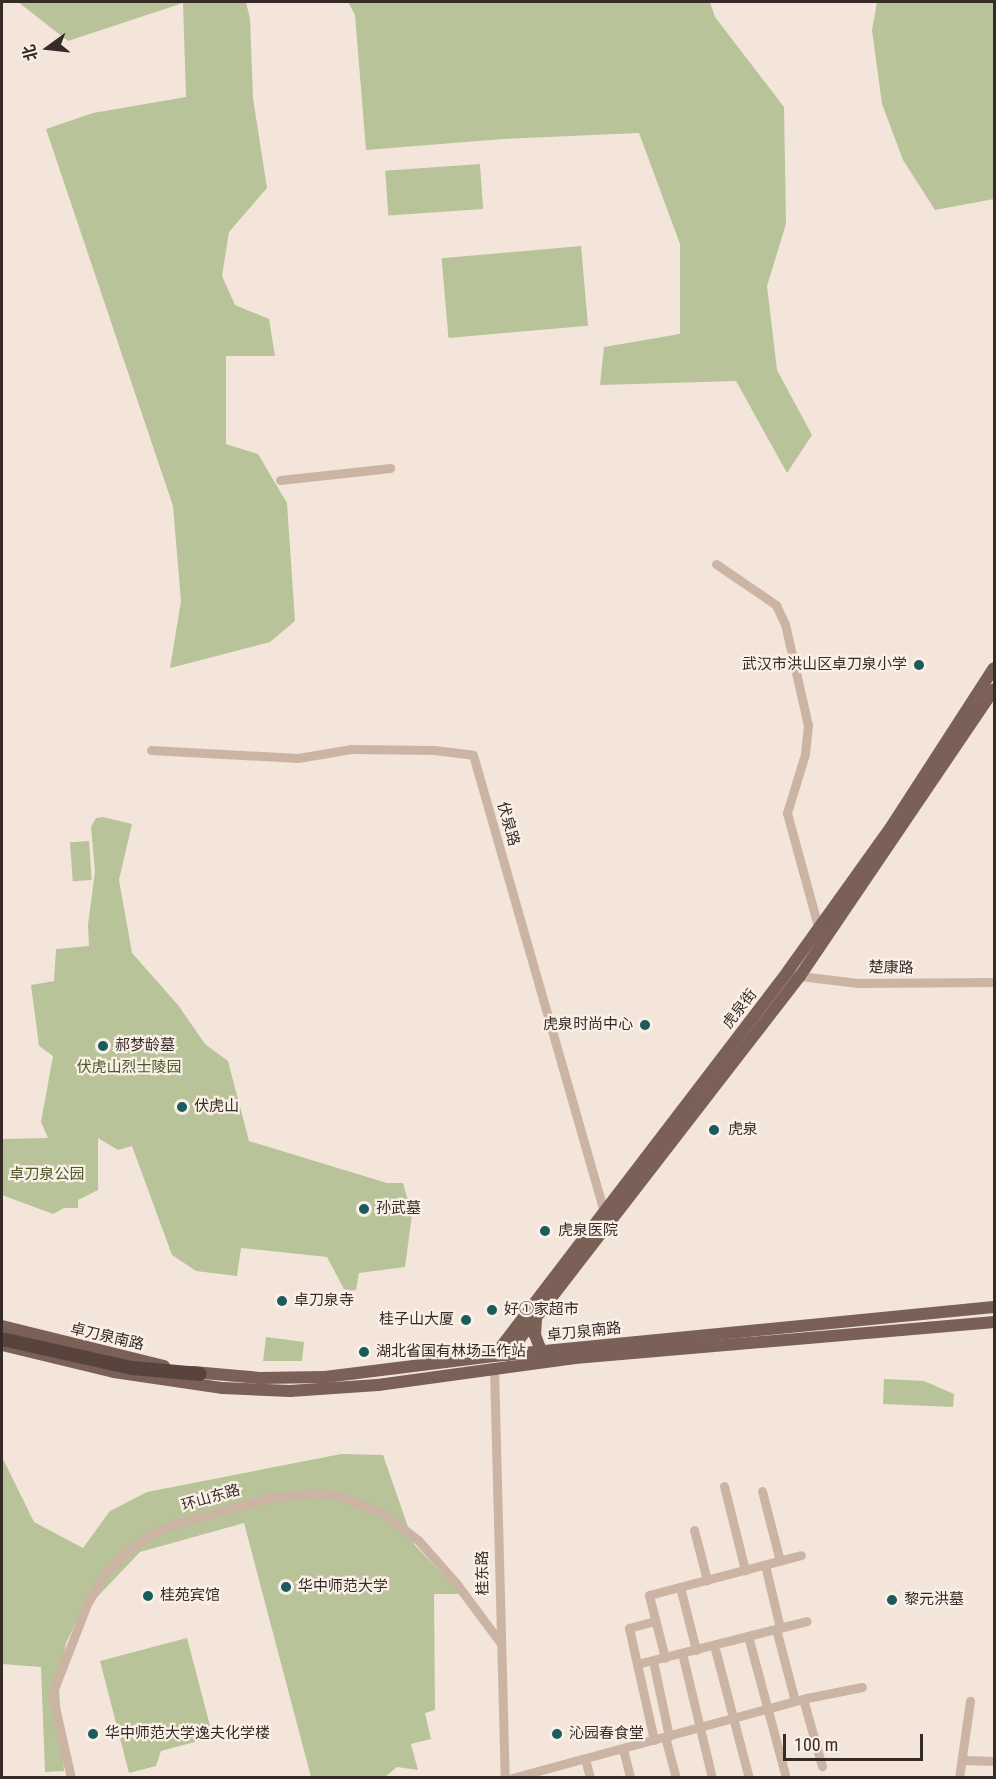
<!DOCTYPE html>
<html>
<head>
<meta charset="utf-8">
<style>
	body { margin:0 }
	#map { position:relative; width:996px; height:1779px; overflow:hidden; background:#f3e5da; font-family:"Roboto Condensed","Noto Sans SC",sans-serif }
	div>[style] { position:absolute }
	.green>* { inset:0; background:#b8c399; transform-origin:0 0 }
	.minor>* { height:9px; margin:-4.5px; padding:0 4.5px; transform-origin:4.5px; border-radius:4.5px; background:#ccb4a5 }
	.major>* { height:12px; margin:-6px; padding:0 6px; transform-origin:6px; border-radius:6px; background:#7a6057 }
	.highway>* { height:14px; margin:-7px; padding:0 7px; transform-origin:7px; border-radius:7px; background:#59443d }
	.dots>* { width:16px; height:16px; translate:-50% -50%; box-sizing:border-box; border:3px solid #faf0e7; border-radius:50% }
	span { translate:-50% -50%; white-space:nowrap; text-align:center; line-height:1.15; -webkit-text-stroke:4.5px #faf0e7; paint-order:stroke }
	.poi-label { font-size:15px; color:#372b27 }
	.right { translate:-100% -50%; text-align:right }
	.left { translate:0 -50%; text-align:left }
	.street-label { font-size:15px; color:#372b27 }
	.park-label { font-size:15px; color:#4a5729 }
	.frame { position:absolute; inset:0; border:3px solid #372b27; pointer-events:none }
	.north { position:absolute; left:18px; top:18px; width:60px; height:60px; -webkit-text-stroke:4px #faf0e7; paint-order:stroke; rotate:255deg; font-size:16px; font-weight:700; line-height:24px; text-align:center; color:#372b27 }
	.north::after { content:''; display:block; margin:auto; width:21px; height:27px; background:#372b27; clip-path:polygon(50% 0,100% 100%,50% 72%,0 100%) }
	.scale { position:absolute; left:783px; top:1734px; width:140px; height:27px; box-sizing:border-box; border:3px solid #372b27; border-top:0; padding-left:8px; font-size:18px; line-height:21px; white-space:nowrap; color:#372b27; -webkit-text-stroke:4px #faf0e7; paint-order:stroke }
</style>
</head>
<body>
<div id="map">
	<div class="green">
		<div style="clip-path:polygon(18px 2px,246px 2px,250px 19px,253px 98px,267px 188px,229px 232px,222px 276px,235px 305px,269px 319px,275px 356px,226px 356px,226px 444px,258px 454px,287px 503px,295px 621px,270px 642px,170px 668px,181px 601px,173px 506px,46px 129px,93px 113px,186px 97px,183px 3px,68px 41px)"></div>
		<div style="clip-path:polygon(348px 2px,710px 2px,715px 17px,784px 107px,786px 224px,767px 286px,777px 370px,812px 435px,787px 473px,736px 381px,600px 385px,604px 347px,680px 334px,680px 244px,639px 133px,503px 139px,366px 150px,355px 15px)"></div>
		<div style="clip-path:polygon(877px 2px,994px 2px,994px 199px,935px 210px,903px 160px,882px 104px,872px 30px)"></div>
		<div style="left:480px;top:164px;width:45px;height:95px;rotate:86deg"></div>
		<div style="left:581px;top:246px;width:80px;height:140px;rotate:85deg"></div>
		<div style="clip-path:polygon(103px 817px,132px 824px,119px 880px,132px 953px,178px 1005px,205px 1044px,228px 1061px,249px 1141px,387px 1183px,403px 1183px,412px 1215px,405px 1267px,359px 1273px,356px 1290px,345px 1291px,327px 1257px,241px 1248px,237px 1276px,196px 1271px,172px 1255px,132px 1146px,118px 1150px,98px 1138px,98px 1190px,78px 1200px,78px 1208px,64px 1208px,53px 1214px,2px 1195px,2px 1139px,48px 1138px,41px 1122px,53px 1056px,39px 1046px,31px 985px,54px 981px,56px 949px,89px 946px,88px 925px,95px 871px,91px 827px,96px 818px)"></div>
		<div style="left:89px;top:841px;width:39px;height:19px;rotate:86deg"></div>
		<div style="clip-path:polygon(266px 1337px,304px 1342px,302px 1361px,263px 1361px)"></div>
		<div style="clip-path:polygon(884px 1379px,924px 1381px,954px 1394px,953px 1407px,883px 1404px)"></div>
		<div style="clip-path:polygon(341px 1454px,383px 1455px,414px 1544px,461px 1594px,434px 1594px,435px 1710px,425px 1713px,431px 1739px,411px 1744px,418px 1770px,397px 1767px,385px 1777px,311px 1777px,244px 1523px,140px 1552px,79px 1616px,66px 1643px,59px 1688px,64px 1771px,45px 1772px,41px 1667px,2px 1664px,2px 1457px,34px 1522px,83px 1548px,110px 1511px,147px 1492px)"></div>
		<div style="clip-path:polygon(187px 1638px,213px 1737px,161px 1751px,156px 1766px,129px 1773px,100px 1661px)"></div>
	</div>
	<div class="minor">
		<div style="left:280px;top:480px;width:111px;rotate:-6.2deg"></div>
		<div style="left:716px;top:564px;width:73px;rotate:34.3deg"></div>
		<div style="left:776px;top:605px;width:21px;rotate:65deg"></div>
		<div style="left:785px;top:624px;width:104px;rotate:77.2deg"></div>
		<div style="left:808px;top:725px;width:29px;rotate:96deg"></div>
		<div style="left:805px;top:754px;width:62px;rotate:107deg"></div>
		<div style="left:787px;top:813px;width:117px;rotate:74.7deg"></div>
		<div style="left:151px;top:750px;width:147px;rotate:3.1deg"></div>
		<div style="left:298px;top:758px;width:54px;rotate:-9.6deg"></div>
		<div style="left:351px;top:749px;width:83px;rotate:0.7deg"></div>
		<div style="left:434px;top:750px;width:39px;rotate:7deg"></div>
		<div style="left:473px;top:755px;width:476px;rotate:74deg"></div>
		<div style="left:788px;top:971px;width:13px;rotate:23deg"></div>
		<div style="left:800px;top:976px;width:58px;rotate:6.9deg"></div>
		<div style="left:858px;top:983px;width:136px;rotate:-0.4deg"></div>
		<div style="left:494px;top:1368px;width:410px;rotate:88.5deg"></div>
		<div style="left:724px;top:1486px;width:87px;rotate:76deg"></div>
		<div style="left:762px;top:1491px;width:72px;rotate:75.6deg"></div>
		<div style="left:694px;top:1530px;width:52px;rotate:75.4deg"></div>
		<div style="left:765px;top:1565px;width:65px;rotate:76.6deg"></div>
		<div style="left:680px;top:1587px;width:65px;rotate:75.7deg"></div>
		<div style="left:776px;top:1629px;width:74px;rotate:75.2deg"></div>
		<div style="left:748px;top:1636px;width:143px;rotate:75deg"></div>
		<div style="left:714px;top:1645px;width:138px;rotate:75.3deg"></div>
		<div style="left:682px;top:1653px;width:129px;rotate:76.5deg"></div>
		<div style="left:665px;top:1658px;width:65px;rotate:-104.3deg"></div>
		<div style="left:649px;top:1595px;width:157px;rotate:-14.7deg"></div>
		<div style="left:653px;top:1661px;width:77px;rotate:78deg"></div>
		<div style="left:637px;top:1664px;width:175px;rotate:-14.2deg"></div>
		<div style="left:803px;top:1699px;width:70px;rotate:74.2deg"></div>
		<div style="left:665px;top:1737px;width:42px;rotate:75deg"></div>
		<div style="left:654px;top:1740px;width:115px;rotate:-102.6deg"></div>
		<div style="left:629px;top:1628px;width:27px;rotate:-15deg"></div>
		<div style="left:623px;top:1749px;width:30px;rotate:76deg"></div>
		<div style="left:585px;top:1759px;width:20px;rotate:75deg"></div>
		<div style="left:964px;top:1760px;width:30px;rotate:2deg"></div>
		<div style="left:71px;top:1778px;width:86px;rotate:-102.7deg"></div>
		<div style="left:52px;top:1694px;width:97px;rotate:-68.7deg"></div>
		<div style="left:87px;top:1604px;width:32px;rotate:-60deg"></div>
		<div style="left:103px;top:1576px;width:32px;rotate:-46deg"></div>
		<div style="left:125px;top:1553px;width:34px;rotate:-36deg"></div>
		<div style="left:153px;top:1533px;width:27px;rotate:-22deg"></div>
		<div style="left:178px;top:1523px;width:94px;rotate:-15.4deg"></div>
		<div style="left:269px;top:1498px;width:49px;rotate:-5.8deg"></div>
		<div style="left:318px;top:1493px;width:22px;rotate:8deg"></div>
		<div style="left:340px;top:1496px;width:48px;rotate:22.2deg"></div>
		<div style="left:384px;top:1514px;width:43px;rotate:37.4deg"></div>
		<div style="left:418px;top:1540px;width:57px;rotate:48.5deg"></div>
		<div style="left:456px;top:1583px;width:72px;rotate:53.4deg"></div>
		<div style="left:512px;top:1778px;width:306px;rotate:-15.2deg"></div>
		<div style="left:807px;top:1698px;width:56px;rotate:-11.3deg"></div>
		<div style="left:959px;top:1778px;width:78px;rotate:-81.9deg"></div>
	</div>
	<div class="major">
		<div style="left:536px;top:1320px;width:15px;rotate:94deg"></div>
		<div style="left:535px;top:1335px;width:17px;rotate:69deg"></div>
		<div style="left:2px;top:1326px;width:167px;rotate:13.9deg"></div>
		<div style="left:2px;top:1345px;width:115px;rotate:13.6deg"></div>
		<div style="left:114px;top:1372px;width:110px;rotate:8.4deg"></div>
		<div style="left:223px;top:1388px;width:67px;rotate:2.6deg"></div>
		<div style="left:290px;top:1391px;width:88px;rotate:-3.9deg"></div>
		<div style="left:378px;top:1385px;width:199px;rotate:-7.8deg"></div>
		<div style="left:575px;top:1358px;width:421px;rotate:-4.9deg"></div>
		<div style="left:507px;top:1355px;width:479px;rotate:-52.3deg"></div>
		<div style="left:800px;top:976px;width:346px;rotate:-55.9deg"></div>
		<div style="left:494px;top:1356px;width:484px;rotate:-52.6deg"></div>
		<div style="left:788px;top:971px;width:177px;rotate:-54.4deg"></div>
		<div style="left:891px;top:827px;width:189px;rotate:-57.1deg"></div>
		<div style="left:193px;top:1372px;width:67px;rotate:5.1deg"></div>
		<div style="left:260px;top:1378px;width:65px;rotate:-0.9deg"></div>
		<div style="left:325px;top:1377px;width:170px;rotate:-7.1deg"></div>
		<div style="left:494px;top:1356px;width:502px;rotate:-5.6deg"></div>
	</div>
	<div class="highway">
		<div style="left:2px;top:1339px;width:133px;rotate:12.6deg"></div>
		<div style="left:132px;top:1368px;width:68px;rotate:5deg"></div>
	</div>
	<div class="dots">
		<div style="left:919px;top:665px;background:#1a5b5b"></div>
		<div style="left:645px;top:1025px;background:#1a5b5b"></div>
		<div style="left:103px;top:1046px;background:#1a5b5b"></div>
		<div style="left:182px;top:1107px;background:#1a5b5b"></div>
		<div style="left:714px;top:1130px;background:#1a5b5b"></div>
		<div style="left:364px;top:1209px;background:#1a5b5b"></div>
		<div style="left:545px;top:1231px;background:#1a5b5b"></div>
		<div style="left:282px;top:1301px;background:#1a5b5b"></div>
		<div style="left:492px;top:1310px;background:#1a5b5b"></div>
		<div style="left:466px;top:1320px;background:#1a5b5b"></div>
		<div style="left:364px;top:1352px;background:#1a5b5b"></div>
		<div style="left:286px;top:1587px;background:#1a5b5b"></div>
		<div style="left:148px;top:1596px;background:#1a5b5b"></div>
		<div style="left:892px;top:1600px;background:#1a5b5b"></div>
		<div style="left:93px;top:1734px;background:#1a5b5b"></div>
		<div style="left:557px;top:1734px;background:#1a5b5b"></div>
	</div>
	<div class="poi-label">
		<span class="right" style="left:907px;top:665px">武汉市洪山区卓刀泉小学</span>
		<span class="right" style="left:633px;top:1025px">虎泉时尚中心</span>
		<span class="left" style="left:115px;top:1046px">郝梦龄墓</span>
		<span class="left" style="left:194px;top:1107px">伏虎山</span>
		<span class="left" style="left:728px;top:1130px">虎泉</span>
		<span class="left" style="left:376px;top:1209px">孙武墓</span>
		<span class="left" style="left:558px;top:1231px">虎泉医院</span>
		<span class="left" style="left:294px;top:1301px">卓刀泉寺</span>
		<span class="left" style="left:504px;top:1310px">好①家超市</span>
		<span class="right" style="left:454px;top:1320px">桂子山大厦</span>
		<span class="left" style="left:376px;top:1352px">湖北省国有林场工作站</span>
		<span class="left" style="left:298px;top:1587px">华中师范大学</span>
		<span class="left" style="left:160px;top:1596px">桂苑宾馆</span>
		<span class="left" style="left:904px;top:1600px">黎元洪墓</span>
		<span class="left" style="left:105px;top:1734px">华中师范大学逸夫化学楼</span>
		<span class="left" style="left:569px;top:1734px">沁园春食堂</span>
	</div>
	<div class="street-label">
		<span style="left:508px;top:824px;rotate:74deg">伏泉路</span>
		<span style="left:891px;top:968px;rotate:1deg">楚康路</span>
		<span style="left:740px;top:1009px;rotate:-52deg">虎泉街</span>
		<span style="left:584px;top:1332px;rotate:-6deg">卓刀泉南路</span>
		<span style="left:107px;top:1337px;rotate:13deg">卓刀泉南路</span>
		<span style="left:211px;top:1498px;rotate:-16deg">环山东路</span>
		<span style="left:483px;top:1573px;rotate:-91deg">桂东路</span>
	</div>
	<div class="park-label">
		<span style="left:129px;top:1068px">伏虎山烈士陵园</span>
		<span style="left:47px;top:1175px">卓刀泉公园</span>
	</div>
	<div class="frame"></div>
	<div class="north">北</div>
	<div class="scale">100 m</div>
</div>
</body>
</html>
